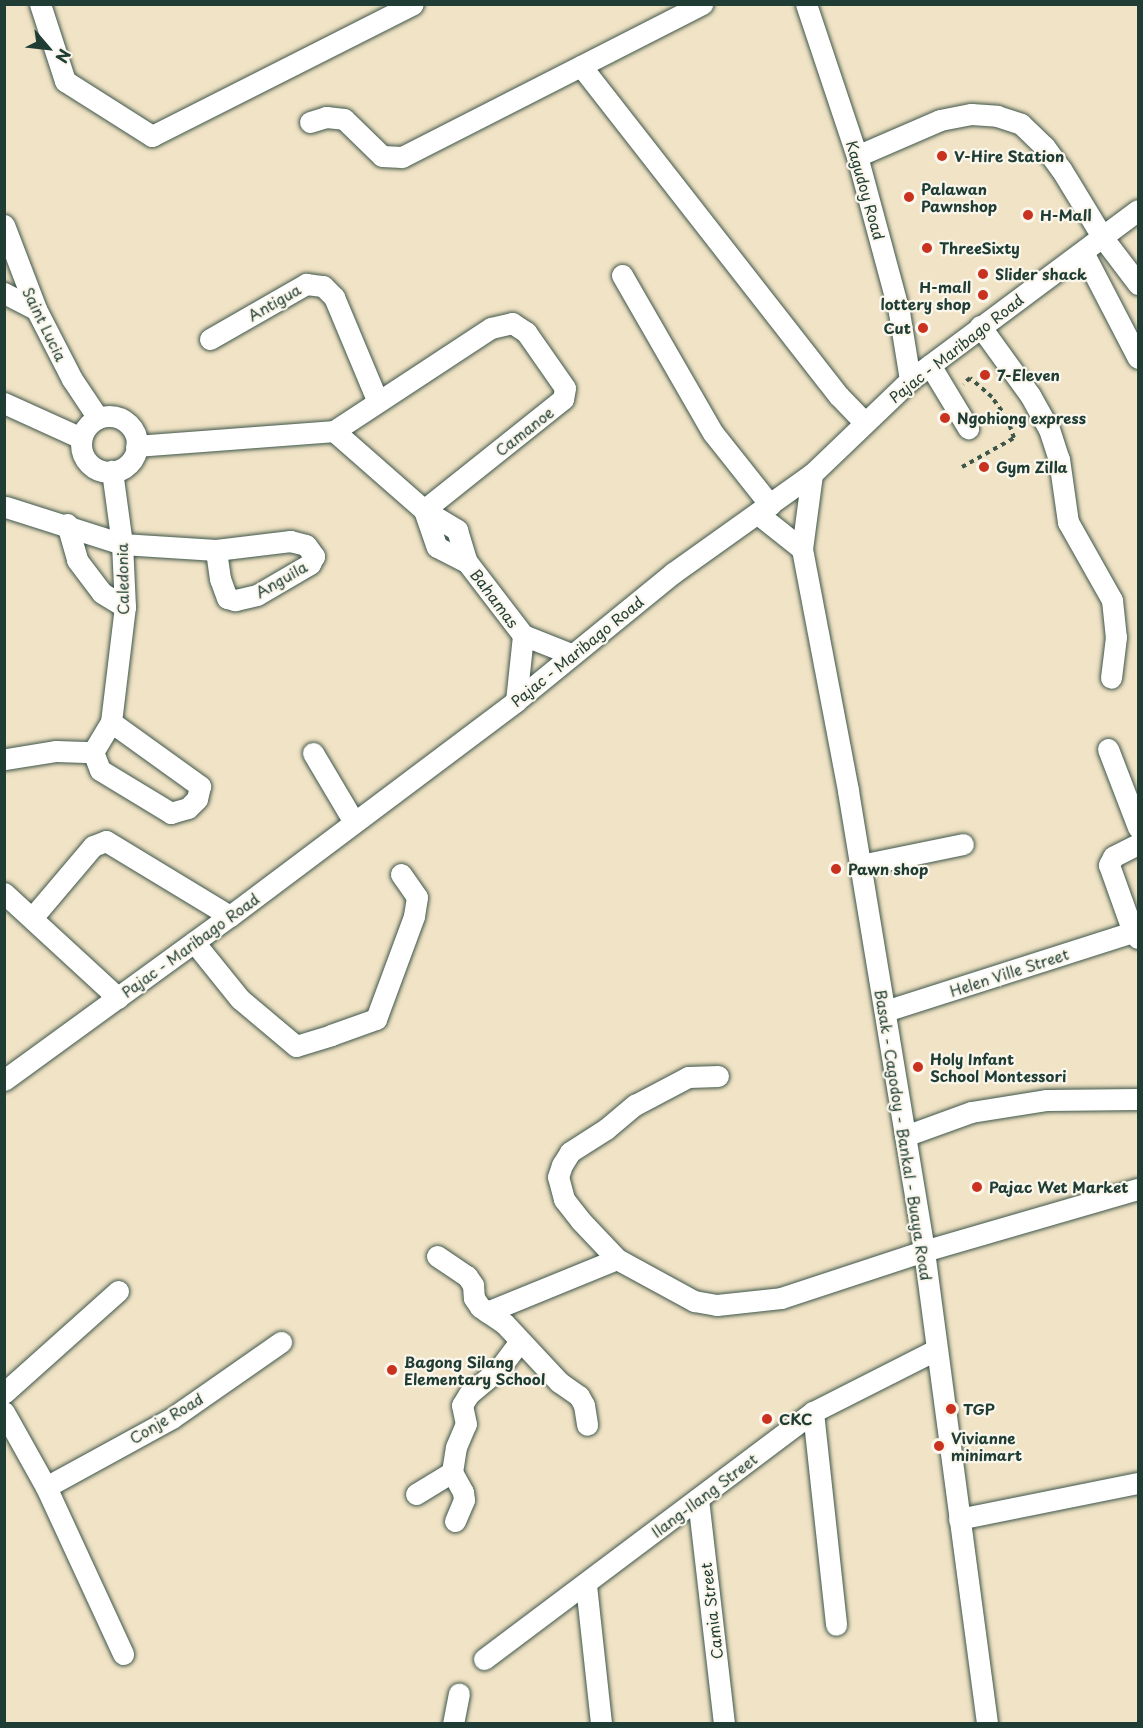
<!DOCTYPE html>
<html>
<head>
<meta charset="utf-8">
<style>
	body { margin:0 }
	#map { position:relative; width:1143px; height:1728px; overflow:hidden; background:#f1e3c5; font-family:"Playpen Sans",sans-serif }
	div>[style] { position:absolute }
	.path>* { height:4px; margin-top:-2px; transform-origin:0; background:repeating-linear-gradient(90deg,#3e564a 0 4.5px,transparent 0 9px) }
	.roads { filter:drop-shadow(0 0 2px #3e564a) drop-shadow(0 0 2px #3e564a) }
	.minor>* { height:21px; margin:-10.5px; padding:0 10.5px; transform-origin:10.5px; border-radius:10.5px; background:#fff }
	.minor>.ring { margin:-10.5px; padding:0; box-sizing:content-box; background:none; border:21px solid #fff; border-radius:50% }
	.dots>* { width:16px; height:16px; translate:-50% -50%; box-sizing:border-box; border:3px solid #fbf7ec; border-radius:50% }
	span { translate:-50% -50%; white-space:nowrap; text-align:center; line-height:1.15; -webkit-text-stroke:4.5px #fbf7ec; paint-order:stroke }
	.poi-label { font-size:15px; color:#1f3d34; font-weight:700 }
	.left { translate:0 -50%; text-align:left }
	.right { translate:-100% -50%; text-align:right }
	.street-label { font-size:15px; color:#1f3d34 }
	.frame { position:absolute; inset:0; border:6px solid #1f3d34; pointer-events:none }
	.north { position:absolute; left:18px; top:18px; width:60px; height:60px; -webkit-text-stroke:4px #fbf7ec; paint-order:stroke; rotate:118deg; font-size:16px; font-weight:700; line-height:24px; text-align:center; color:#1f3d34 }
	.north::after { content:''; display:block; margin:auto; width:21px; height:27px; background:#1f3d34; clip-path:polygon(50% 0,100% 100%,50% 72%,0 100%) }
</style>
</head>
<body>
<div id="map">
	<div class="path">
		<div style="left:962px;top:467px;width:60px;rotate:-29.1deg"></div>
		<div style="left:1014px;top:438px;width:21px;rotate:-109deg"></div>
		<div style="left:1007px;top:418px;width:26px;rotate:-126deg"></div>
		<div style="left:992px;top:397px;width:29px;rotate:-139deg"></div>
		<div style="left:970px;top:378px;width:9px;rotate:139deg"></div>
	</div>
	<div class="roads">
		<div class="minor">
			<div style="left:40px;top:4px;width:81px;rotate:72deg"></div>
			<div style="left:65px;top:81px;width:103px;rotate:32.3deg"></div>
			<div style="left:152px;top:136px;width:292px;rotate:-26.8deg"></div>
			<div style="left:806px;top:4px;width:160px;rotate:71.5deg"></div>
			<div style="left:857px;top:156px;width:162px;rotate:74.9deg"></div>
			<div style="left:899px;top:312px;width:69px;rotate:80.8deg"></div>
			<div style="left:581px;top:66px;width:419px;rotate:52deg"></div>
			<div style="left:839px;top:396px;width:37px;rotate:46deg"></div>
			<div style="left:310px;top:122px;width:17px;rotate:-17deg"></div>
			<div style="left:326px;top:117px;width:18px;rotate:6deg"></div>
			<div style="left:344px;top:119px;width:53px;rotate:44.2deg"></div>
			<div style="left:382px;top:156px;width:20px;rotate:3deg"></div>
			<div style="left:402px;top:157px;width:337px;rotate:-27deg"></div>
			<div style="left:857px;top:156px;width:90px;rotate:-23.4deg"></div>
			<div style="left:940px;top:120px;width:32px;rotate:-11deg"></div>
			<div style="left:971px;top:114px;width:26px;rotate:4deg"></div>
			<div style="left:997px;top:116px;width:25px;rotate:18deg"></div>
			<div style="left:1021px;top:124px;width:32px;rotate:44deg"></div>
			<div style="left:1044px;top:146px;width:29px;rotate:54deg"></div>
			<div style="left:1061px;top:169px;width:81px;rotate:58.7deg"></div>
			<div style="left:1103px;top:238px;width:58px;rotate:52.7deg"></div>
			<div style="left:4px;top:225px;width:90px;rotate:69.1deg"></div>
			<div style="left:36px;top:309px;width:79px;rotate:62.8deg"></div>
			<div style="left:72px;top:379px;width:47px;rotate:56.3deg"></div>
			<div style="left:1083px;top:252px;width:119px;rotate:62.6deg"></div>
			<div style="left:622px;top:275px;width:182px;rotate:60.1deg"></div>
			<div style="left:713px;top:433px;width:92px;rotate:51.6deg"></div>
			<div style="left:4px;top:293px;width:36px;rotate:27deg"></div>
			<div style="left:980px;top:326px;width:85px;rotate:54.1deg"></div>
			<div style="left:1030px;top:395px;width:39px;rotate:61deg"></div>
			<div style="left:1049px;top:429px;width:32px;rotate:72deg"></div>
			<div style="left:1059px;top:459px;width:64px;rotate:81.9deg"></div>
			<div style="left:1068px;top:522px;width:90px;rotate:60.6deg"></div>
			<div style="left:1112px;top:600px;width:37px;rotate:84deg"></div>
			<div style="left:1116px;top:637px;width:41px;rotate:97deg"></div>
			<div style="left:210px;top:339px;width:111px;rotate:-29.8deg"></div>
			<div style="left:306px;top:284px;width:17px;rotate:7deg"></div>
			<div style="left:323px;top:286px;width:16px;rotate:45deg"></div>
			<div style="left:334px;top:297px;width:112px;rotate:67.3deg"></div>
			<div style="left:930px;top:365px;width:74px;rotate:58.9deg"></div>
			<div style="left:4px;top:403px;width:85px;rotate:24.4deg"></div>
			<div class="ring" style="left:81px;top:416px;width:35px;height:35px"></div>
			<div style="left:334px;top:431px;width:188px;rotate:-33.3deg"></div>
			<div style="left:491px;top:328px;width:22px;rotate:-13deg"></div>
			<div style="left:512px;top:323px;width:17px;rotate:33deg"></div>
			<div style="left:526px;top:332px;width:68px;rotate:55.1deg"></div>
			<div style="left:565px;top:388px;width:11px;rotate:100deg"></div>
			<div style="left:563px;top:399px;width:178px;rotate:141.4deg"></div>
			<div style="left:334px;top:431px;width:120px;rotate:41.3deg"></div>
			<div style="left:424px;top:510px;width:39px;rotate:31deg"></div>
			<div style="left:457px;top:530px;width:34px;rotate:73deg"></div>
			<div style="left:467px;top:562px;width:92px;rotate:52.5deg"></div>
			<div style="left:523px;top:635px;width:52px;rotate:21.6deg"></div>
			<div style="left:136px;top:446px;width:199px;rotate:-4.3deg"></div>
			<div style="left:812px;top:474px;width:76px;rotate:97.6deg"></div>
			<div style="left:802px;top:549px;width:246px;rotate:79.2deg"></div>
			<div style="left:848px;top:791px;width:466px;rotate:80.6deg"></div>
			<div style="left:924px;top:1251px;width:477px;rotate:82.4deg"></div>
			<div style="left:6px;top:507px;width:122px;rotate:17.7deg"></div>
			<div style="left:122px;top:544px;width:94px;rotate:3.7deg"></div>
			<div style="left:424px;top:510px;width:39px;rotate:71deg"></div>
			<div style="left:437px;top:547px;width:34px;rotate:27deg"></div>
			<div style="left:758px;top:514px;width:56px;rotate:38.5deg"></div>
			<div style="left:67px;top:524px;width:37px;rotate:74deg"></div>
			<div style="left:77px;top:560px;width:41px;rotate:52.9deg"></div>
			<div style="left:102px;top:593px;width:27px;rotate:31deg"></div>
			<div style="left:290px;top:541px;width:16px;rotate:14deg"></div>
			<div style="left:306px;top:545px;width:14px;rotate:54deg"></div>
			<div style="left:314px;top:556px;width:9px;rotate:117deg"></div>
			<div style="left:310px;top:564px;width:61px;rotate:149.7deg"></div>
			<div style="left:257px;top:595px;width:23px;rotate:167deg"></div>
			<div style="left:235px;top:600px;width:8px;rotate:-166deg"></div>
			<div style="left:227px;top:598px;width:20px;rotate:-110deg"></div>
			<div style="left:220px;top:579px;width:29px;rotate:-98deg"></div>
			<div style="left:216px;top:550px;width:75px;rotate:-6.9deg"></div>
			<div style="left:516px;top:701px;width:66px;rotate:-83.9deg"></div>
			<div style="left:111px;top:722px;width:110px;rotate:35.7deg"></div>
			<div style="left:200px;top:786px;width:13px;rotate:103deg"></div>
			<div style="left:197px;top:799px;width:13px;rotate:135deg"></div>
			<div style="left:188px;top:808px;width:18px;rotate:164deg"></div>
			<div style="left:171px;top:813px;width:83px;rotate:-148.8deg"></div>
			<div style="left:100px;top:770px;width:19px;rotate:-111deg"></div>
			<div style="left:93px;top:752px;width:35px;rotate:-59deg"></div>
			<div style="left:111px;top:722px;width:116px;rotate:-83.1deg"></div>
			<div style="left:125px;top:607px;width:63px;rotate:-92.7deg"></div>
			<div style="left:122px;top:544px;width:74px;rotate:-97.8deg"></div>
			<div style="left:1108px;top:749px;width:84px;rotate:69deg"></div>
			<div style="left:313px;top:753px;width:80px;rotate:59.3deg"></div>
			<div style="left:6px;top:759px;width:51px;rotate:-9.1deg"></div>
			<div style="left:56px;top:751px;width:37px;rotate:2deg"></div>
			<div style="left:1138px;top:844px;width:28px;rotate:153deg"></div>
			<div style="left:1113px;top:857px;width:9px;rotate:117deg"></div>
			<div style="left:1109px;top:865px;width:71px;rotate:70.3deg"></div>
			<div style="left:1133px;top:932px;width:8px;rotate:50deg"></div>
			<div style="left:861px;top:865px;width:104px;rotate:-11.6deg"></div>
			<div style="left:4px;top:893px;width:155px;rotate:42.6deg"></div>
			<div style="left:32px;top:918px;width:94px;rotate:-49.7deg"></div>
			<div style="left:93px;top:846px;width:14px;rotate:-21deg"></div>
			<div style="left:106px;top:841px;width:145px;rotate:31.2deg"></div>
			<div style="left:194px;top:942px;width:73px;rotate:51.1deg"></div>
			<div style="left:240px;top:999px;width:73px;rotate:40deg"></div>
			<div style="left:296px;top:1046px;width:37px;rotate:-17deg"></div>
			<div style="left:331px;top:1035px;width:48px;rotate:-19.6deg"></div>
			<div style="left:376px;top:1019px;width:110px;rotate:-69.7deg"></div>
			<div style="left:414px;top:916px;width:19px;rotate:-81deg"></div>
			<div style="left:417px;top:897px;width:28px;rotate:-125deg"></div>
			<div style="left:885px;top:1011px;width:260px;rotate:-17.7deg"></div>
			<div style="left:4px;top:1080px;width:279px;rotate:-36deg"></div>
			<div style="left:230px;top:916px;width:358px;rotate:-36.9deg"></div>
			<div style="left:516px;top:701px;width:203px;rotate:-39.2deg"></div>
			<div style="left:673px;top:573px;width:171px;rotate:-35.5deg"></div>
			<div style="left:812px;top:474px;width:136px;rotate:-43.8deg"></div>
			<div style="left:910px;top:380px;width:284px;rotate:-36.7deg"></div>
			<div style="left:905px;top:1136px;width:70px;rotate:-20deg"></div>
			<div style="left:971px;top:1112px;width:77px;rotate:-9deg"></div>
			<div style="left:1047px;top:1100px;width:91px;rotate:-0.6deg"></div>
			<div style="left:437px;top:1256px;width:36px;rotate:34deg"></div>
			<div style="left:467px;top:1276px;width:11px;rotate:56deg"></div>
			<div style="left:473px;top:1285px;width:13px;rotate:86deg"></div>
			<div style="left:474px;top:1298px;width:11px;rotate:56deg"></div>
			<div style="left:480px;top:1307px;width:29px;rotate:34deg"></div>
			<div style="left:504px;top:1323px;width:81px;rotate:47deg"></div>
			<div style="left:559px;top:1382px;width:24px;rotate:35deg"></div>
			<div style="left:579px;top:1396px;width:10px;rotate:61deg"></div>
			<div style="left:584px;top:1405px;width:20px;rotate:81deg"></div>
			<div style="left:617px;top:1259px;width:52px;rotate:-133.5deg"></div>
			<div style="left:581px;top:1221px;width:28px;rotate:-128deg"></div>
			<div style="left:564px;top:1199px;width:23px;rotate:-105deg"></div>
			<div style="left:558px;top:1177px;width:13px;rotate:-72deg"></div>
			<div style="left:562px;top:1165px;width:15px;rotate:-58deg"></div>
			<div style="left:570px;top:1152px;width:43px;rotate:-32.6deg"></div>
			<div style="left:606px;top:1129px;width:38px;rotate:-40deg"></div>
			<div style="left:635px;top:1105px;width:60px;rotate:-27.8deg"></div>
			<div style="left:688px;top:1077px;width:30px;rotate:-2deg"></div>
			<div style="left:487px;top:1312px;width:140px;rotate:-22.2deg"></div>
			<div style="left:617px;top:1259px;width:88px;rotate:28.6deg"></div>
			<div style="left:694px;top:1301px;width:23px;rotate:10deg"></div>
			<div style="left:717px;top:1305px;width:64px;rotate:-6.2deg"></div>
			<div style="left:781px;top:1298px;width:151px;rotate:-18.2deg"></div>
			<div style="left:924px;top:1251px;width:223px;rotate:-16.2deg"></div>
			<div style="left:4px;top:1393px;width:153px;rotate:-41.8deg"></div>
			<div style="left:4px;top:1412px;width:86px;rotate:60.8deg"></div>
			<div style="left:46px;top:1487px;width:184px;rotate:65.2deg"></div>
			<div style="left:813px;top:1412px;width:214px;rotate:83.8deg"></div>
			<div style="left:46px;top:1487px;width:144px;rotate:-28.7deg"></div>
			<div style="left:172px;top:1418px;width:133px;rotate:-34.9deg"></div>
			<div style="left:416px;top:1494px;width:42px;rotate:-31.4deg"></div>
			<div style="left:698px;top:1499px;width:226px;rotate:83.4deg"></div>
			<div style="left:959px;top:1519px;width:183px;rotate:-11.4deg"></div>
			<div style="left:455px;top:1521px;width:23px;rotate:-67deg"></div>
			<div style="left:464px;top:1500px;width:8px;rotate:-97deg"></div>
			<div style="left:463px;top:1492px;width:23px;rotate:-119deg"></div>
			<div style="left:452px;top:1472px;width:25px;rotate:-81deg"></div>
			<div style="left:456px;top:1447px;width:25px;rotate:-67deg"></div>
			<div style="left:466px;top:1424px;width:19px;rotate:-102deg"></div>
			<div style="left:462px;top:1405px;width:13px;rotate:-58deg"></div>
			<div style="left:469px;top:1394px;width:39px;rotate:-40deg"></div>
			<div style="left:499px;top:1369px;width:35px;rotate:-53deg"></div>
			<div style="left:586px;top:1585px;width:140px;rotate:83.8deg"></div>
			<div style="left:484px;top:1659px;width:411px;rotate:-36.9deg"></div>
			<div style="left:813px;top:1412px;width:137px;rotate:-26.9deg"></div>
			<div style="left:453px;top:1724px;width:31px;rotate:-79deg"></div>
		</div>
	</div>
	<div class="dots">
		<div style="left:942px;top:156px;background:#c8321e"></div>
		<div style="left:909px;top:197px;background:#c8321e"></div>
		<div style="left:1028px;top:215px;background:#c8321e"></div>
		<div style="left:927px;top:248px;background:#c8321e"></div>
		<div style="left:983px;top:274px;background:#c8321e"></div>
		<div style="left:983px;top:295px;background:#c8321e"></div>
		<div style="left:923px;top:328px;background:#c8321e"></div>
		<div style="left:985px;top:375px;background:#c8321e"></div>
		<div style="left:945px;top:418px;background:#c8321e"></div>
		<div style="left:984px;top:467px;background:#c8321e"></div>
		<div style="left:836px;top:869px;background:#c8321e"></div>
		<div style="left:918px;top:1067px;background:#c8321e"></div>
		<div style="left:977px;top:1187px;background:#c8321e"></div>
		<div style="left:392px;top:1370px;background:#c8321e"></div>
		<div style="left:951px;top:1409px;background:#c8321e"></div>
		<div style="left:767px;top:1419px;background:#c8321e"></div>
		<div style="left:939px;top:1446px;background:#c8321e"></div>
	</div>
	<div class="poi-label">
		<span class="left" style="left:954px;top:156px">V-Hire Station</span>
		<span class="left" style="left:921px;top:197px">Palawan<br>Pawnshop</span>
		<span class="left" style="left:1040px;top:215px">H-Mall</span>
		<span class="left" style="left:939px;top:248px">ThreeSixty</span>
		<span class="left" style="left:995px;top:274px">Slider shack</span>
		<span class="right" style="left:971px;top:295px">H-mall<br>lottery shop</span>
		<span class="right" style="left:911px;top:328px">Cut</span>
		<span class="left" style="left:997px;top:375px">7-Eleven</span>
		<span class="left" style="left:957px;top:418px">Ngohiong express</span>
		<span class="left" style="left:996px;top:467px">Gym Zilla</span>
		<span class="left" style="left:848px;top:869px">Pawn shop</span>
		<span class="left" style="left:930px;top:1067px">Holy Infant<br>School Montessori</span>
		<span class="left" style="left:989px;top:1187px">Pajac Wet Market</span>
		<span class="left" style="left:404px;top:1370px">Bagong Silang<br>Elementary School</span>
		<span class="left" style="left:963px;top:1409px">TGP</span>
		<span class="left" style="left:779px;top:1419px">CKC</span>
		<span class="left" style="left:951px;top:1446px">Vivianne<br>minimart</span>
	</div>
	<div class="street-label">
		<span style="left:866px;top:190px;rotate:74deg">Kagudoy Road</span>
		<span style="left:274px;top:302px;rotate:-30deg">Antigua</span>
		<span style="left:45px;top:324px;rotate:64deg">Saint Lucia</span>
		<span style="left:956px;top:348px;rotate:-38deg">Pajac - Maribago Road</span>
		<span style="left:524px;top:431px;rotate:-38deg">Camanoe</span>
		<span style="left:122px;top:579px;rotate:-91deg">Caledonia</span>
		<span style="left:281px;top:579px;rotate:-30deg">Anguila</span>
		<span style="left:495px;top:598px;rotate:53deg">Bahamas</span>
		<span style="left:577px;top:651px;rotate:-39deg">Pajac - Maribago Road</span>
		<span style="left:190px;top:945px;rotate:-36deg">Pajac - Maribago Road</span>
		<span style="left:1009px;top:972px;rotate:-18deg">Helen Ville Street</span>
		<span style="left:904px;top:1135px;rotate:81deg">Basak - Cagodoy - Bankal - Buaya Road</span>
		<span style="left:166px;top:1418px;rotate:-31deg">Conje Road</span>
		<span style="left:704px;top:1495px;rotate:-37deg">Ilang-Ilang Street</span>
		<span style="left:711px;top:1611px;rotate:-97deg">Camia Street</span>
	</div>
	<div class="frame"></div>
	<div class="north">N</div>
</div>
</body>
</html>
